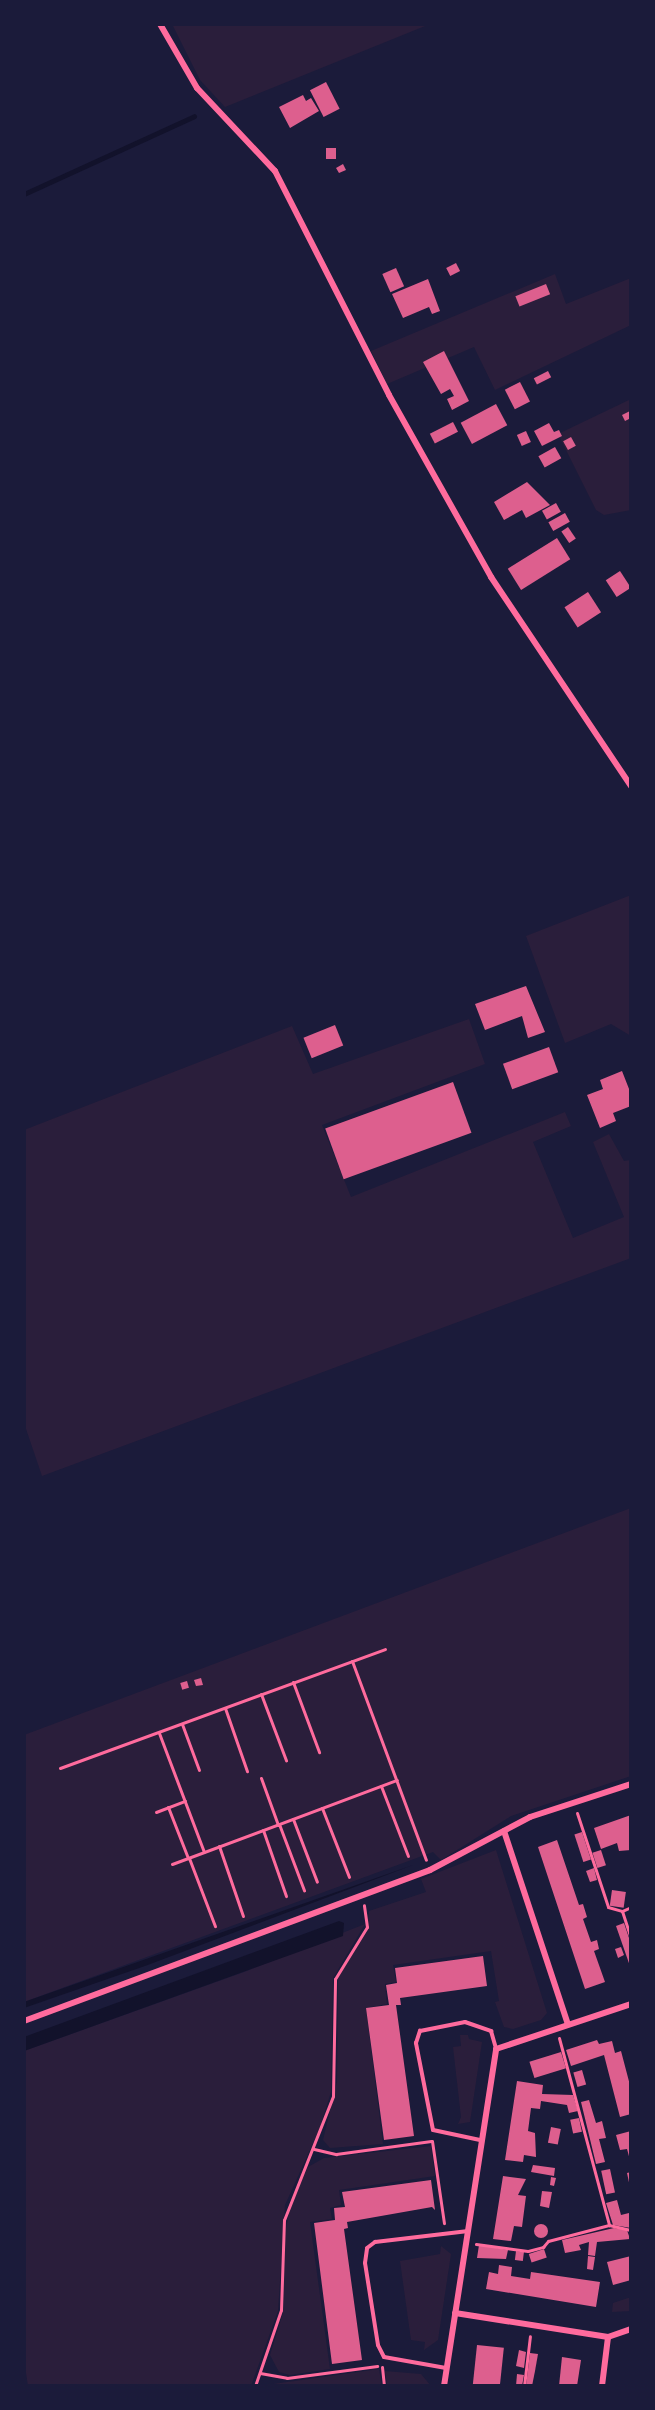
<!DOCTYPE html>
<html>
<head>
<meta charset="utf-8">
<style>
	body { margin:0 }
	#map { position:relative; width:655px; height:2410px; overflow:hidden; background:#1b1b3a; font-family:"Open Sans",sans-serif }
	div>[style] { position:absolute }
	.green>* { inset:0; background:#2a1e3b }
	.water>* { inset:0; background:#12122b }
	.stream>* { height:5px; margin:-2.5px; padding:0 2.5px; transform-origin:2.5px; border-radius:2.5px; background:#12122b }
	.building>* { inset:0; background:#dd5f8e; transform-origin:0 0 }
	.round { border-radius:50% }
	.path>* { height:3px; margin:-1.5px; padding:0 1.5px; transform-origin:1.5px; border-radius:1.5px; background:#ff6b9d }
	.service>* { height:4px; margin:-2px; padding:0 2px; transform-origin:2px; border-radius:2px; background:#ff6b9d }
	.minor>* { height:6px; margin:-3px; padding:0 3px; transform-origin:3px; border-radius:3px; background:#ff6b9d }
	span { translate:-50% -50%; white-space:nowrap; text-align:center; line-height:1.15; -webkit-text-stroke:5px #1b1b3a; paint-order:stroke }
	.frame { position:absolute; inset:0; border:26px solid #1b1b3a; pointer-events:none }
</style>
</head>
<body>
<div id="map">
	<div class="green">
		<div style="clip-path:polygon(172px 24px,430px 24px,225px 107px,200px 80px)"></div>
		<div style="clip-path:polygon(555px 274px,566px 304px,631px 278px,631px 325px,495px 390px,474px 347px,387px 384px,371px 351px)"></div>
		<div style="clip-path:polygon(631px 399px,631px 510px,604px 515px,596px 510px,558px 434px)"></div>
		<div style="clip-path:polygon(631px 895px,631px 1036px,611px 1024px,565px 1043px,526px 936px)"></div>
		<div style="clip-path:polygon(469px 1019px,485px 1064px,322px 1125px,351px 1197px,565px 1112px,571px 1126px,533px 1142px,573px 1238px,624px 1217px,593px 1142px,609px 1134px,624px 1161px,631px 1160px,631px 1258px,42px 1476px,24px 1423px,24px 1130px,292px 1026px,313px 1074px)"></div>
		<div style="clip-path:polygon(631px 1508px,631px 1776px,511px 1816px,441px 1860px,433px 1852px,24px 2002px,24px 1735px)"></div>
		<div style="clip-path:polygon(496px 1850px,547px 2013px,541px 2020px,513px 2029px,504px 2027px,495px 2002px,499px 2001px,491px 1951px,393px 1965px,396px 1982px,385px 1984px,387px 2004px,366px 2008px,383px 2144px,330px 2148px,323px 2140px,337px 2082px,338px 1977px,367px 1932px,369px 1911px,426px 1892px,421px 1879px)"></div>
		<div style="clip-path:polygon(365px 1924px,333px 1978px,331px 2092px,319px 2130px,285px 2205px,278px 2311px,251px 2386px,28px 2386px,24px 2360px,24px 2051px,244px 1972px)"></div>
		<div style="clip-path:polygon(460px 2035px,468px 2035px,469px 2039px,482px 2042px,470px 2122px,458px 2124px,461px 2117px,453px 2047px,461px 2046px)"></div>
		<div style="clip-path:polygon(431px 2146px,435px 2176px,339px 2190px,341px 2205px,330px 2208px,332px 2219px,310px 2222px,330px 2369px,290px 2375px,279px 2372px,270px 2355px,283px 2313px,285px 2234px,290px 2207px,308px 2167px,324px 2158px)"></div>
		<div style="clip-path:polygon(441px 2246px,451px 2254px,438px 2340px,424px 2350px,425px 2342px,411px 2340px,400px 2261px,440px 2254px)"></div>
		<div style="clip-path:polygon(631px 2297px,631px 2311px,612px 2312px,613px 2303px)"></div>
		<div style="clip-path:polygon(379px 2369px,382px 2386px,263px 2386px,266px 2385px)"></div>
		<div style="clip-path:polygon(385px 2371px,421px 2374px,431px 2386px,387px 2386px)"></div>
	</div>
	<div class="water">
		<div style="clip-path:polygon(413px 1865px,145px 1966px,24px 2008px,24px 2002px)"></div>
		<div style="clip-path:polygon(339px 1921px,344px 1923px,343px 1936px,24px 2051px,24px 2037px)"></div>
	</div>
	<div class="stream">
		<div style="left:24px;top:194px;width:187px;rotate:-24.6deg"></div>
	</div>
	<div class="building">
		<div style="left:326px;top:82px;width:30px;height:18px;rotate:63deg"></div>
		<div style="clip-path:polygon(303px 95px,306px 101px,311px 98px,319px 111px,290px 128px,279px 107px)"></div>
		<div style="left:326px;top:148px;width:10px;height:11px"></div>
		<div style="clip-path:polygon(343px 164px,346px 170px,339px 173px,336px 168px)"></div>
		<div style="left:456px;top:263px;width:9px;height:11px;rotate:63deg"></div>
		<div style="left:396px;top:268px;width:20px;height:15px;rotate:66deg"></div>
		<div style="clip-path:polygon(428px 279px,440px 311px,432px 314px,429px 307px,403px 318px,392px 294px)"></div>
		<div style="left:546px;top:284px;width:11px;height:33px;rotate:68deg"></div>
		<div style="clip-path:polygon(444px 351px,469px 401px,452px 410px,447px 399px,454px 396px,450px 389px,441px 394px,423px 362px)"></div>
		<div style="left:548px;top:371px;width:7px;height:16px;rotate:63deg"></div>
		<div style="left:520px;top:382px;width:22px;height:17px;rotate:63deg"></div>
		<div style="left:496px;top:404px;width:24px;height:40px;rotate:62deg"></div>
		<div style="clip-path:polygon(630px 411px,631px 418px,625px 421px,622px 415px)"></div>
		<div style="left:453px;top:422px;width:11px;height:26px;rotate:63deg"></div>
		<div style="clip-path:polygon(549px 423px,554px 432px,559px 430px,562px 436px,542px 446px,534px 431px)"></div>
		<div style="left:526px;top:431px;width:12px;height:10px;rotate:66deg"></div>
		<div style="left:571px;top:437px;width:10px;height:9px;rotate:61deg"></div>
		<div style="left:555px;top:447px;width:13px;height:19px;rotate:61deg"></div>
		<div style="clip-path:polygon(527px 482px,550px 505px,526px 518px,522px 510px,504px 520px,494px 502px)"></div>
		<div style="left:556px;top:503px;width:10px;height:16px;rotate:61deg"></div>
		<div style="left:565px;top:513px;width:10px;height:19px;rotate:61deg"></div>
		<div style="left:568px;top:527px;width:14px;height:8px;rotate:56deg"></div>
		<div style="left:557px;top:538px;width:25px;height:58px;rotate:58deg"></div>
		<div style="left:620px;top:571px;width:20px;height:17px;rotate:57deg"></div>
		<div style="left:588px;top:592px;width:24px;height:28px;rotate:57deg"></div>
		<div style="clip-path:polygon(526px 986px,545px 1032px,528px 1038px,522px 1016px,485px 1030px,475px 1004px)"></div>
		<div style="left:335px;top:1025px;width:22px;height:34px;rotate:68deg"></div>
		<div style="left:549px;top:1047px;width:27px;height:49px;rotate:70deg"></div>
		<div style="clip-path:polygon(622px 1071px,631px 1094px,631px 1106px,613px 1113px,616px 1121px,600px 1128px,587px 1095px,603px 1089px,600px 1080px)"></div>
		<div style="left:453px;top:1082px;width:54px;height:136px;rotate:70deg"></div>
		<div style="clip-path:polygon(201px 1678px,203px 1685px,196px 1686px,194px 1680px)"></div>
		<div style="left:187px;top:1681px;width:7px;height:7px;rotate:74deg"></div>
		<div style="clip-path:polygon(631px 1815px,631px 1850px,619px 1851px,617px 1843px,601px 1849px,594px 1828px)"></div>
		<div style="left:582px;top:1832px;width:29px;height:8px;rotate:72deg"></div>
		<div style="clip-path:polygon(557px 1840px,579px 1905px,583px 1904px,587px 1917px,583px 1919px,591px 1942px,597px 1940px,599px 1949px,594px 1951px,605px 1982px,585px 1989px,538px 1847px)"></div>
		<div style="left:601px;top:1850px;width:16px;height:9px;rotate:72deg"></div>
		<div style="clip-path:polygon(594px 1868px,597px 1880px,590px 1882px,586px 1871px)"></div>
		<div style="left:612px;top:1890px;width:14px;height:16px;rotate:8deg"></div>
		<div style="clip-path:polygon(624px 1923px,631px 1944px,631px 1969px,616px 1926px)"></div>
		<div style="clip-path:polygon(621px 1947px,624px 1955px,618px 1958px,615px 1949px)"></div>
		<div style="clip-path:polygon(483px 1956px,487px 1986px,400px 1998px,401px 2005px,396px 2005px,414px 2136px,384px 2140px,366px 2008px,389px 2005px,386px 1985px,397px 1983px,395px 1968px)"></div>
		<div style="clip-path:polygon(597px 2040px,599px 2044px,612px 2041px,615px 2053px,621px 2051px,631px 2089px,631px 2114px,620px 2117px,604px 2055px,571px 2066px,566px 2050px)"></div>
		<div style="left:561px;top:2052px;width:17px;height:33px;rotate:73deg"></div>
		<div style="left:582px;top:2070px;width:15px;height:9px;rotate:74deg"></div>
		<div style="clip-path:polygon(517px 2081px,543px 2085px,542px 2094px,573px 2095px,578px 2111px,569px 2113px,567px 2105px,541px 2101px,540px 2109px,531px 2108px,528px 2131px,535px 2133px,536px 2157px,524px 2155px,523px 2162px,505px 2160px)"></div>
		<div style="clip-path:polygon(589px 2100px,596px 2123px,602px 2121px,606px 2138px,599px 2139px,605px 2162px,596px 2164px,581px 2102px)"></div>
		<div style="left:579px;top:2118px;width:14px;height:9px;rotate:78deg"></div>
		<div style="left:551px;top:2127px;width:10px;height:16px;rotate:11deg"></div>
		<div style="clip-path:polygon(631px 2131px,631px 2160px,630px 2160px,627px 2149px,620px 2150px,616px 2135px)"></div>
		<div style="clip-path:polygon(533px 2165px,555px 2168px,554px 2176px,531px 2172px)"></div>
		<div style="left:610px;top:2169px;width:24px;height:9px;rotate:78deg"></div>
		<div style="clip-path:polygon(631px 2172px,631px 2187px,630px 2187px,627px 2173px)"></div>
		<div style="clip-path:polygon(503px 2176px,526px 2179px,518px 2195px,526px 2196px,522px 2227px,514px 2226px,511px 2241px,493px 2239px)"></div>
		<div style="clip-path:polygon(551px 2177px,556px 2178px,554px 2186px,550px 2185px)"></div>
		<div style="clip-path:polygon(431px 2180px,435px 2210px,432px 2207px,347px 2222px,348px 2228px,344px 2229px,362px 2360px,332px 2364px,314px 2223px,335px 2220px,334px 2208px,345px 2207px,342px 2192px)"></div>
		<div style="clip-path:polygon(542px 2191px,552px 2192px,549px 2208px,540px 2206px)"></div>
		<div style="clip-path:polygon(617px 2200px,621px 2215px,629px 2213px,631px 2228px,613px 2225px,606px 2203px)"></div>
		<div class="round" style="left:534px;top:2224px;width:14px;height:14px"></div>
		<div style="clip-path:polygon(614px 2228px,627px 2230px,630px 2239px,597px 2242px,595px 2256px,588px 2255px,589px 2242px,579px 2245px,581px 2250px,565px 2253px,562px 2240px)"></div>
		<div style="clip-path:polygon(479px 2245px,508px 2250px,506px 2259px,477px 2258px)"></div>
		<div style="left:544px;top:2249px;width:9px;height:16px;rotate:72deg"></div>
		<div style="left:516px;top:2251px;width:8px;height:9px;rotate:7deg"></div>
		<div style="clip-path:polygon(588px 2256px,595px 2257px,593px 2270px,587px 2269px)"></div>
		<div style="clip-path:polygon(631px 2256px,631px 2280px,613px 2285px,607px 2262px)"></div>
		<div style="clip-path:polygon(499px 2265px,512px 2267px,511px 2276px,530px 2279px,531px 2272px,600px 2282px,596px 2307px,486px 2289px,489px 2272px,498px 2274px)"></div>
		<div style="left:477px;top:2345px;width:27px;height:41px;rotate:6deg"></div>
		<div style="clip-path:polygon(519px 2350px,526px 2352px,524px 2368px,516px 2366px)"></div>
		<div style="clip-path:polygon(530px 2353px,538px 2354px,535px 2371px,532px 2386px,526px 2386px)"></div>
		<div style="clip-path:polygon(562px 2357px,581px 2360px,577px 2386px,559px 2386px)"></div>
		<div style="clip-path:polygon(517px 2374px,524px 2375px,522px 2386px,516px 2386px)"></div>
	</div>
	<div class="path">
		<div style="left:352px;top:1661px;width:212px;rotate:69.6deg"></div>
		<div style="left:293px;top:1682px;width:75px;rotate:69.6deg"></div>
		<div style="left:261px;top:1694px;width:71px;rotate:69.3deg"></div>
		<div style="left:225px;top:1708px;width:67px;rotate:70.8deg"></div>
		<div style="left:182px;top:1724px;width:49px;rotate:69.7deg"></div>
		<div style="left:159px;top:1733px;width:127px;rotate:69.3deg"></div>
		<div style="left:60px;top:1768px;width:346px;rotate:-20.1deg"></div>
		<div style="left:261px;top:1778px;width:50px;rotate:70.1deg"></div>
		<div style="left:381px;top:1786px;width:75px;rotate:68.9deg"></div>
		<div style="left:168px;top:1807px;width:55px;rotate:68.6deg"></div>
		<div style="left:322px;top:1808px;width:74px;rotate:68.6deg"></div>
		<div style="left:156px;top:1812px;width:31px;rotate:-21deg"></div>
		<div style="left:577px;top:1813px;width:99px;rotate:71.7deg"></div>
		<div style="left:608px;top:1907px;width:15px;rotate:16deg"></div>
		<div style="left:293px;top:1819px;width:67px;rotate:69.1deg"></div>
		<div style="left:279px;top:1824px;width:71px;rotate:69.3deg"></div>
		<div style="left:263px;top:1830px;width:70px;rotate:70.8deg"></div>
		<div style="left:219px;top:1846px;width:74px;rotate:71.1deg"></div>
		<div style="left:189px;top:1858px;width:73px;rotate:69.1deg"></div>
		<div style="left:172px;top:1864px;width:240px;rotate:-20.5deg"></div>
		<div style="left:631px;top:1907px;width:10px;rotate:156deg"></div>
		<div style="left:622px;top:1911px;width:29px;rotate:72deg"></div>
		<div style="left:559px;top:2038px;width:194px;rotate:75deg"></div>
		<div style="left:609px;top:2225px;width:23px;rotate:13deg"></div>
		<div style="left:432px;top:2141px;width:83px;rotate:81.7deg"></div>
		<div style="left:314px;top:2149px;width:23px;rotate:13deg"></div>
		<div style="left:336px;top:2154px;width:96px;rotate:-7.8deg"></div>
		<div style="left:476px;top:2244px;width:52px;rotate:7.7deg"></div>
		<div style="left:528px;top:2251px;width:16px;rotate:-15deg"></div>
		<div style="left:543px;top:2247px;width:8px;rotate:-50deg"></div>
		<div style="left:548px;top:2241px;width:63px;rotate:-14.7deg"></div>
		<div style="left:382px;top:2367px;width:19px;rotate:84deg"></div>
		<div style="left:260px;top:2373px;width:27px;rotate:10deg"></div>
		<div style="left:287px;top:2378px;width:91px;rotate:-7.6deg"></div>
		<div style="left:255px;top:2386px;width:80px;rotate:-71.1deg"></div>
		<div style="left:281px;top:2310px;width:90px;rotate:-88.1deg"></div>
		<div style="left:284px;top:2220px;width:133px;rotate:-68.4deg"></div>
		<div style="left:333px;top:2096px;width:117px;rotate:-89deg"></div>
		<div style="left:335px;top:1979px;width:61px;rotate:-58.4deg"></div>
		<div style="left:367px;top:1927px;width:22px;rotate:-98deg"></div>
		<div style="left:524px;top:2386px;width:50px;rotate:-83.2deg"></div>
	</div>
	<div class="service">
		<div style="left:480px;top:2140px;width:48px;rotate:-168deg"></div>
		<div style="left:433px;top:2130px;width:89px;rotate:-101.1deg"></div>
		<div style="left:416px;top:2043px;width:13px;rotate:-72deg"></div>
		<div style="left:420px;top:2031px;width:46px;rotate:-11.3deg"></div>
		<div style="left:465px;top:2022px;width:28px;rotate:19deg"></div>
		<div style="left:491px;top:2031px;width:19px;rotate:74deg"></div>
		<div style="left:446px;top:2368px;width:63px;rotate:-169.9deg"></div>
		<div style="left:384px;top:2357px;width:13px;rotate:-117deg"></div>
		<div style="left:378px;top:2345px;width:83px;rotate:-99deg"></div>
		<div style="left:365px;top:2263px;width:15px;rotate:-82deg"></div>
		<div style="left:367px;top:2248px;width:10px;rotate:-37deg"></div>
		<div style="left:375px;top:2242px;width:94px;rotate:-6.7deg"></div>
	</div>
	<div class="minor">
		<div style="left:160px;top:24px;width:74px;rotate:60deg"></div>
		<div style="left:197px;top:88px;width:114px;rotate:46.8deg"></div>
		<div style="left:275px;top:171px;width:251px;rotate:63deg"></div>
		<div style="left:389px;top:395px;width:209px;rotate:60.7deg"></div>
		<div style="left:491px;top:577px;width:252px;rotate:56.2deg"></div>
		<div style="left:504px;top:1831px;width:203px;rotate:71.7deg"></div>
		<div style="left:24px;top:2021px;width:433px;rotate:-20.4deg"></div>
		<div style="left:430px;top:1870px;width:113px;rotate:-27.9deg"></div>
		<div style="left:530px;top:1817px;width:106px;rotate:-18.1deg"></div>
		<div style="left:455px;top:2313px;width:155px;rotate:8.9deg"></div>
		<div style="left:608px;top:2337px;width:24px;rotate:-19deg"></div>
		<div style="left:444px;top:2386px;width:341px;rotate:-81.2deg"></div>
		<div style="left:496px;top:2049px;width:142px;rotate:-18.4deg"></div>
		<div style="left:602px;top:2386px;width:49px;rotate:-83deg"></div>
	</div>
	<div class="frame"></div>
</div>
</body>
</html>
